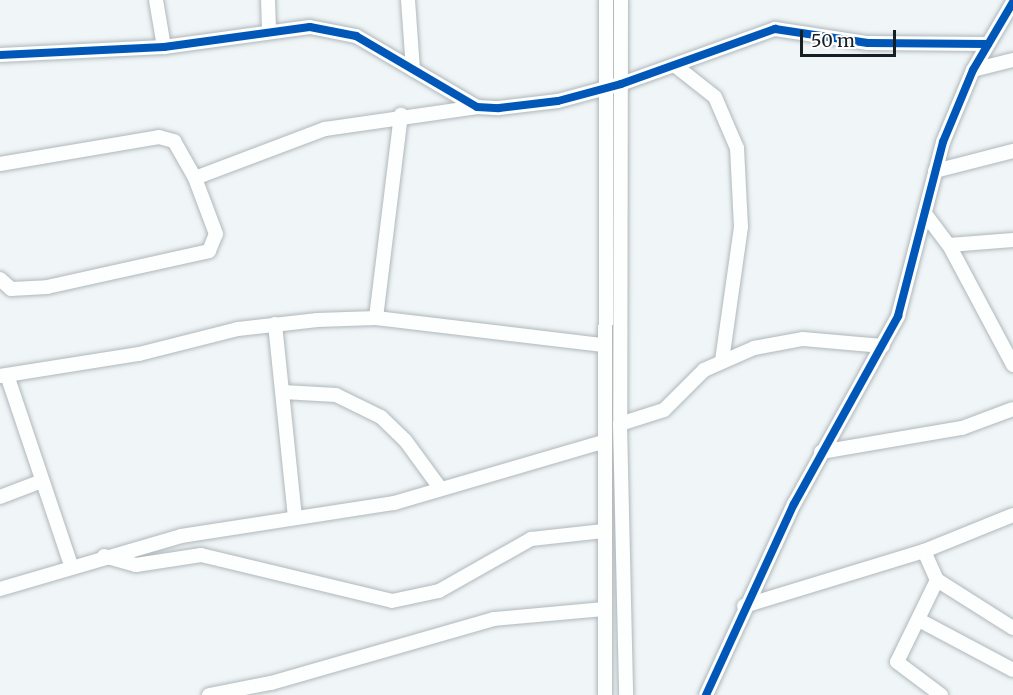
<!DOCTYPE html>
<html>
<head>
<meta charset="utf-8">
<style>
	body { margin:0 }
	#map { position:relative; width:1013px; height:695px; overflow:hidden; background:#f0f6f8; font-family:Merriweather,serif }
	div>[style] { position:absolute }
	.roads { filter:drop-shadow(0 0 2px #b0b7ba) drop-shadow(0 0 2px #b0b7ba) }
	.minor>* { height:14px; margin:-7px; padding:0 7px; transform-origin:7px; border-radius:7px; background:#fdfefe }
	.cycleway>* { height:8px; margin:-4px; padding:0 4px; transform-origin:4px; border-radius:4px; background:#0057b8 }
	span { translate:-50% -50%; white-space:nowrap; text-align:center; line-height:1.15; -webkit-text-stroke:4.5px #fff; paint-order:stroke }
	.scale { position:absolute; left:800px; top:30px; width:96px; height:27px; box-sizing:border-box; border:3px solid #161f24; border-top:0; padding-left:8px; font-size:18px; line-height:21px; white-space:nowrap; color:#161f24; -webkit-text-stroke:4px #fff; paint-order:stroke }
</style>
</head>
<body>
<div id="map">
	<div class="roads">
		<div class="minor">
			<div style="left:156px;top:0;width:48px;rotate:80.3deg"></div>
			<div style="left:268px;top:0;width:31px;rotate:88deg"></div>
			<div style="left:408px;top:0;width:70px;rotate:85.9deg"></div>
			<div style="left:621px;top:0;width:424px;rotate:90.1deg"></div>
			<div style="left:620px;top:424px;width:271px;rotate:88.7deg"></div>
			<div style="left:0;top:55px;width:164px;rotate:-2.8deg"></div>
			<div style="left:164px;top:47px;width:147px;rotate:-7.8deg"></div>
			<div style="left:310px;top:27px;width:47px;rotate:11.1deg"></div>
			<div style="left:356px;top:36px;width:140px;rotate:30.4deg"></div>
			<div style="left:477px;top:107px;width:22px;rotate:3deg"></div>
			<div style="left:499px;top:108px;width:59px;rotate:-6.8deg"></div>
			<div style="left:558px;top:101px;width:65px;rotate:-15.1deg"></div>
			<div style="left:621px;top:84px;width:164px;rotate:-19.7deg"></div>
			<div style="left:775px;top:29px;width:94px;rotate:8.6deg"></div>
			<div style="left:868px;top:43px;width:120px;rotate:0.5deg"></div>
			<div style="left:677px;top:67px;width:48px;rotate:38.3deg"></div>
			<div style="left:715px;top:97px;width:56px;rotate:66.7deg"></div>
			<div style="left:737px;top:148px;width:79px;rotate:87.1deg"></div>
			<div style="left:741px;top:227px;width:134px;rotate:98.1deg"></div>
			<div style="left:973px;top:70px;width:41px;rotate:-14deg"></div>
			<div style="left:0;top:164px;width:161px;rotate:-9.6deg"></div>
			<div style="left:159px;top:137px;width:16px;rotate:15deg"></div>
			<div style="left:174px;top:141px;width:43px;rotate:60.4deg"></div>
			<div style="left:195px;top:178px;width:139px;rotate:-20.7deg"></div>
			<div style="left:325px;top:129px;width:154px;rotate:-8.2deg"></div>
			<div style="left:935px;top:171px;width:81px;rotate:-14.4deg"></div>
			<div style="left:926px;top:215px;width:38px;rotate:53deg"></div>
			<div style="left:949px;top:245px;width:136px;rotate:61.9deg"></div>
			<div style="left:949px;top:245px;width:64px;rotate:-4.5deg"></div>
			<div style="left:0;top:279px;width:15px;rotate:42deg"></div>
			<div style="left:11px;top:289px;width:36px;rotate:-3deg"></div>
			<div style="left:47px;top:287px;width:166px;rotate:-12.5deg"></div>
			<div style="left:209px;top:251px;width:18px;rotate:-68deg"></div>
			<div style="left:216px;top:234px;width:60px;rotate:-110.6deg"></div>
			<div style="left:376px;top:318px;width:205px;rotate:-83deg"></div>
			<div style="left:275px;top:324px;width:195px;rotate:84.1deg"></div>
			<div style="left:7px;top:375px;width:200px;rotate:71.4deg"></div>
			<div style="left:0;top:376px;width:141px;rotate:-9deg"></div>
			<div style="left:139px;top:354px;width:102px;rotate:-14.2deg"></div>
			<div style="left:238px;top:329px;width:80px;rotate:-6.5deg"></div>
			<div style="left:317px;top:320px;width:59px;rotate:-1.9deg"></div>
			<div style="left:376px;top:318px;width:229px;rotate:6.8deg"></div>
			<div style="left:283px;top:392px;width:53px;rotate:3.2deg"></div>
			<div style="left:336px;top:395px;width:50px;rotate:26.1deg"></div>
			<div style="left:381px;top:417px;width:33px;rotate:44deg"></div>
			<div style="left:405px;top:440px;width:59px;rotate:53.9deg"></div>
			<div style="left:620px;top:424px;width:46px;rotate:-17.7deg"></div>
			<div style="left:664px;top:410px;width:57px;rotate:-45deg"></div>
			<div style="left:704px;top:370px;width:55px;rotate:-23.7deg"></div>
			<div style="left:754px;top:348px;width:50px;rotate:-10.4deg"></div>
			<div style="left:803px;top:339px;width:80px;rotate:5deg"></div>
			<div style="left:821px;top:452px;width:143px;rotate:-9.7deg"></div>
			<div style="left:962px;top:428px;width:54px;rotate:-20.4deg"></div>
			<div style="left:0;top:497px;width:42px;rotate:-21deg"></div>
			<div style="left:924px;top:551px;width:32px;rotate:66deg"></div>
			<div style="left:937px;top:580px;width:90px;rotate:32.3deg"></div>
			<div style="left:104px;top:556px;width:33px;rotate:16deg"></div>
			<div style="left:136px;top:565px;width:66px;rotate:-8.7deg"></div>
			<div style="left:201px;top:555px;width:196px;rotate:13.5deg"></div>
			<div style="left:392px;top:601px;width:48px;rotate:-12deg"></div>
			<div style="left:439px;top:591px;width:106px;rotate:-29.5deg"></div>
			<div style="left:531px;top:539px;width:73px;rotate:-6.3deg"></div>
			<div style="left:937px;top:580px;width:91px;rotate:116deg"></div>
			<div style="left:897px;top:662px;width:55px;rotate:36.9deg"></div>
			<div style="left:0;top:589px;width:189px;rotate:-16.3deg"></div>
			<div style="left:181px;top:536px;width:216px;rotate:-8.8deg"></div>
			<div style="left:394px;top:503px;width:217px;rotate:-16.3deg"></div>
			<div style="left:744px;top:606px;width:188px;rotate:-17deg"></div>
			<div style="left:924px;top:551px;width:96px;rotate:-22deg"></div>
			<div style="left:919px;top:620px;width:106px;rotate:28deg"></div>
			<div style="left:209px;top:695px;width:63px;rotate:-11deg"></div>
			<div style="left:271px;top:683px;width:232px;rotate:-16deg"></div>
			<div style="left:494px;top:619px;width:109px;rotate:-5.2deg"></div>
			<div style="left:605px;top:695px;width:695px;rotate:-89.92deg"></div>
			<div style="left:706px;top:695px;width:210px;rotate:-65.3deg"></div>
			<div style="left:794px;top:504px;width:215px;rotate:-61deg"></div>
			<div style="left:898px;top:316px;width:180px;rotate:-75.5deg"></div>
			<div style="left:943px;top:142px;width:78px;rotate:-67.4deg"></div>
			<div style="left:973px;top:70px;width:79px;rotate:-59.5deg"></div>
		</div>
	</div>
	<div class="cycleway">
		<div style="left:0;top:55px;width:164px;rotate:-2.8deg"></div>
		<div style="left:164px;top:47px;width:147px;rotate:-7.8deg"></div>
		<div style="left:310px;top:27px;width:47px;rotate:11.1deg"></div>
		<div style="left:356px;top:36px;width:140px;rotate:30.4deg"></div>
		<div style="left:477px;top:107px;width:22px;rotate:3deg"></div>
		<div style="left:499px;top:108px;width:59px;rotate:-6.8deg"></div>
		<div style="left:558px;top:101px;width:65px;rotate:-15.1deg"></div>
		<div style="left:621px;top:84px;width:164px;rotate:-19.7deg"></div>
		<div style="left:775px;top:29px;width:94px;rotate:8.6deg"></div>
		<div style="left:868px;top:43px;width:120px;rotate:0.5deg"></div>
		<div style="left:706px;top:695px;width:210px;rotate:-65.3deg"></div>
		<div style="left:794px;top:504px;width:215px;rotate:-61deg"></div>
		<div style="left:898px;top:316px;width:180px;rotate:-75.5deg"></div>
		<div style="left:943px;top:142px;width:78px;rotate:-67.4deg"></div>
		<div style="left:973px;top:70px;width:79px;rotate:-59.5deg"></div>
	</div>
	<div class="scale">50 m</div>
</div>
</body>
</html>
